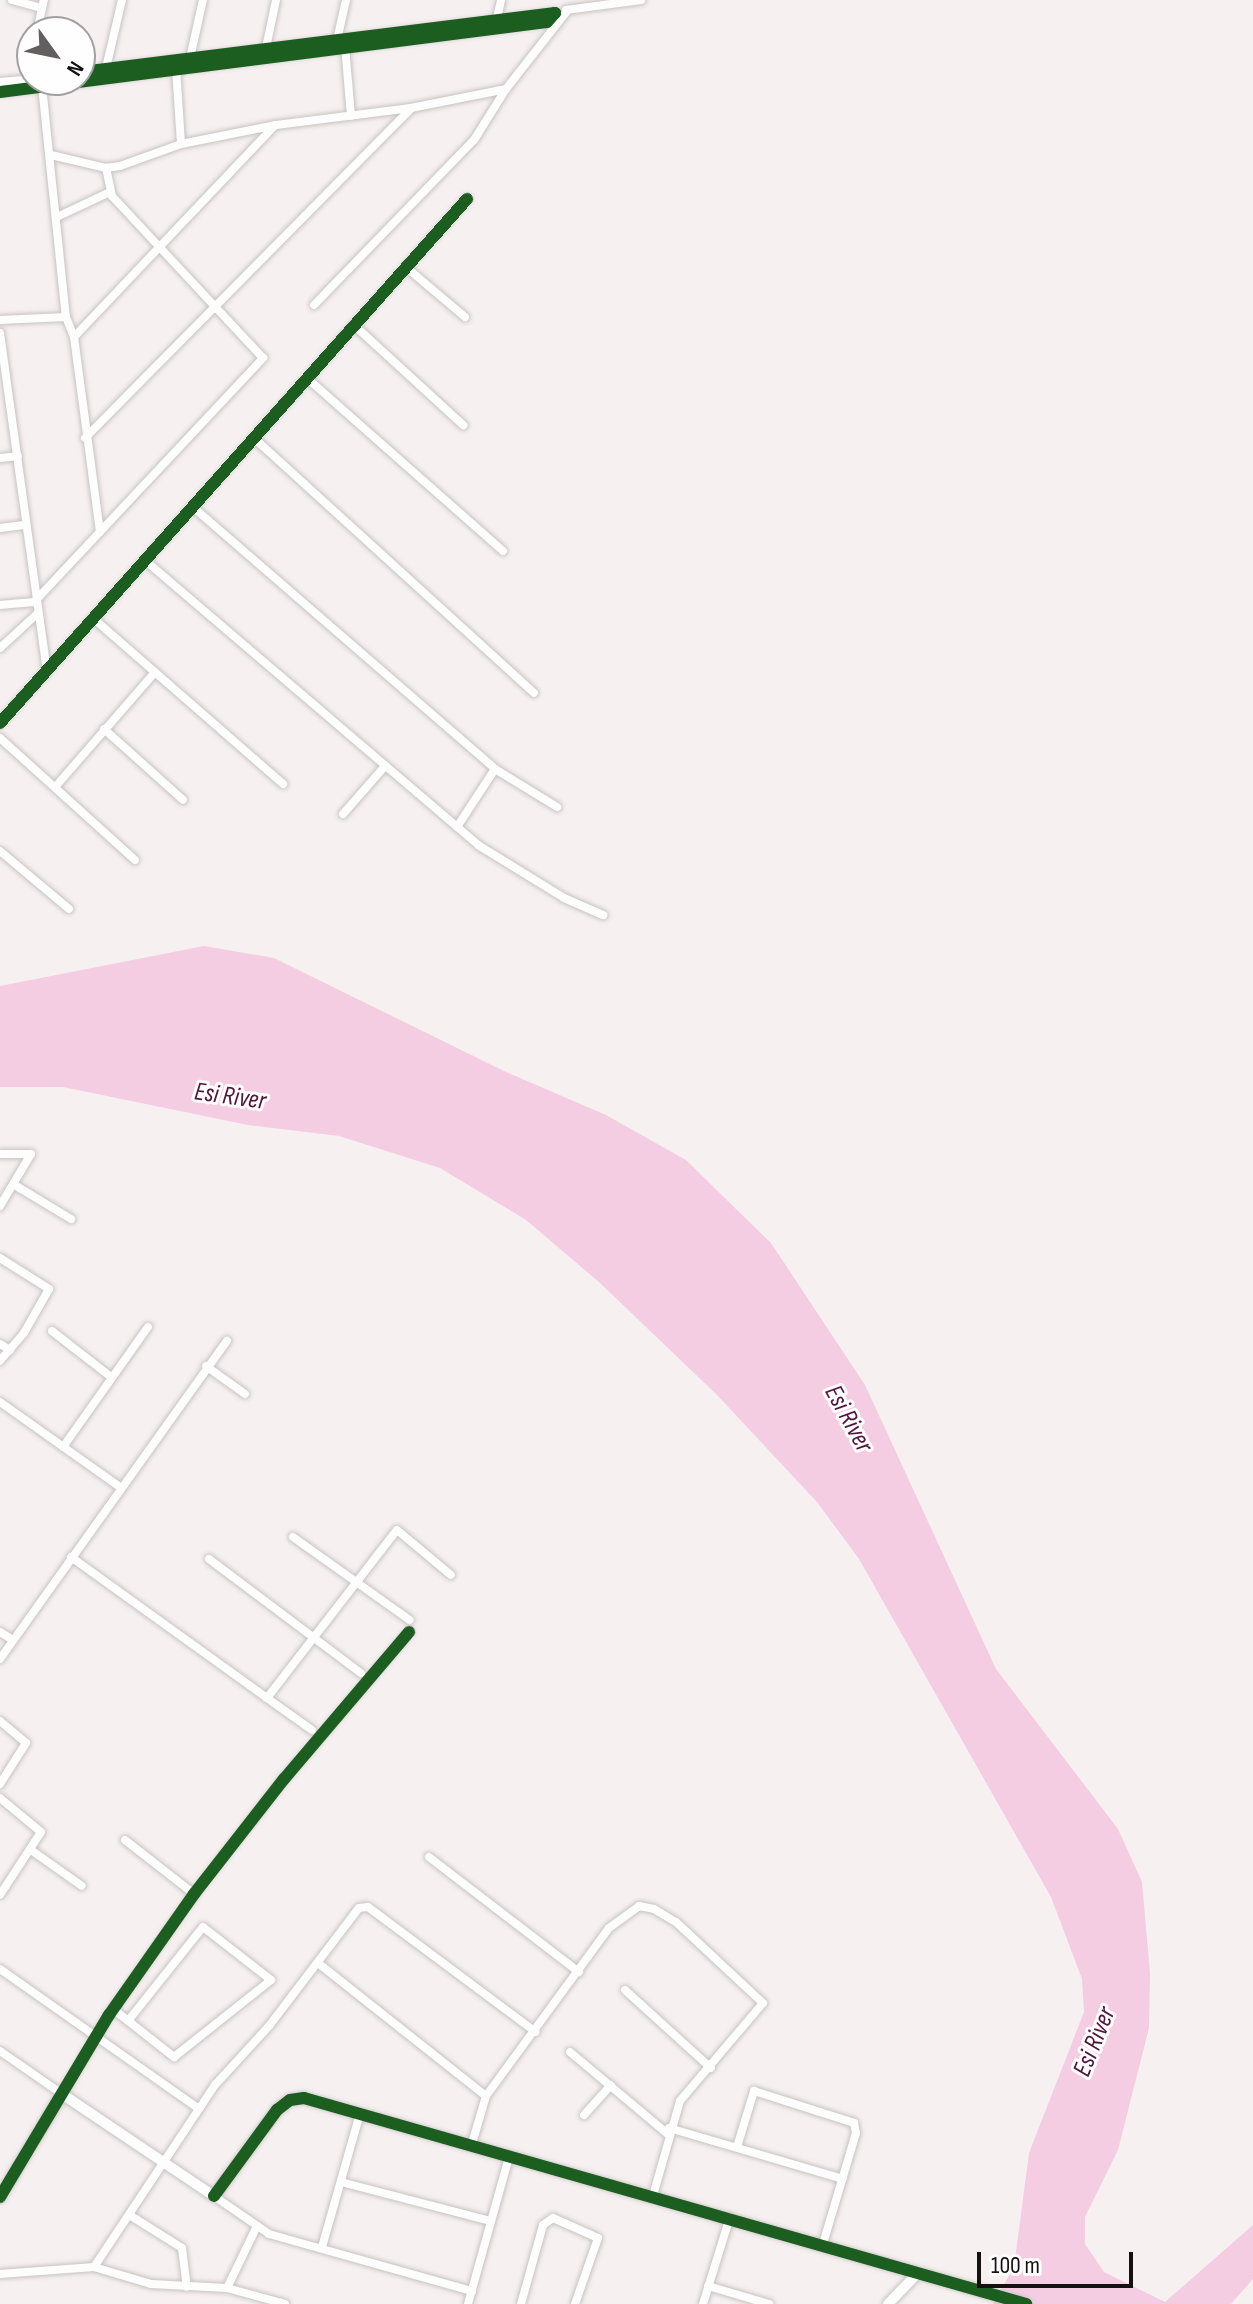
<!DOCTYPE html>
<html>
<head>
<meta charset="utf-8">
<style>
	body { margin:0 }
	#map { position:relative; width:1253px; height:2304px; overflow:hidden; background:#f6f0f0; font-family:"Sofia Sans Condensed",sans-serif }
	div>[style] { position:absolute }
	.water>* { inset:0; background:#f5cde2 }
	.roads { filter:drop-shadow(0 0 2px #c8c3c3) drop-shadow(0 0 2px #c8c3c3) }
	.minor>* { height:8px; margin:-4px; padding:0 4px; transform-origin:4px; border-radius:4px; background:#fefdfd }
	.tertiary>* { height:10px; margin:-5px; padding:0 5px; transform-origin:5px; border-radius:5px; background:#fefdfd }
	.cycleway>* { height:12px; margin:-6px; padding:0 6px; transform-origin:6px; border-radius:6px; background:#1b5e20 }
	span { translate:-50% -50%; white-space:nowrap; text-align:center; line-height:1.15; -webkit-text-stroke:6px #fefefe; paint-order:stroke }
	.water-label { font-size:26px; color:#51143c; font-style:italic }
	.north { position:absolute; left:16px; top:16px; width:80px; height:80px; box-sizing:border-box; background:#fefefe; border:2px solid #a19f9f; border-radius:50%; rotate:123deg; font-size:22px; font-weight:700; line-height:32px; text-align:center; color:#151111 }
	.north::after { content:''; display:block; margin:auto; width:28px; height:36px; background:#645f5f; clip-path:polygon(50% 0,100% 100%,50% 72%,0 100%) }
	.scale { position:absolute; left:977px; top:2252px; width:156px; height:36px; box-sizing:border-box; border:4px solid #151111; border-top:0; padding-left:10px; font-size:24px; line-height:28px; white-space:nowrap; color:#151111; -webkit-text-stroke:6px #fefefe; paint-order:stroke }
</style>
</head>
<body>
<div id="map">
	<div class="water">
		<div style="clip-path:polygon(204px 946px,274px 958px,506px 1072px,606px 1115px,686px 1160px,771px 1243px,865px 1385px,996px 1669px,1118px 1829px,1142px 1882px,1150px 1973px,1149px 2028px,1118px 2150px,1085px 2217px,1085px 2244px,1104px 2272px,1165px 2302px,1253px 2225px,1253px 2279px,1231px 2304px,993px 2304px,1014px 2267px,1029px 2153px,1084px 2012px,1082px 1979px,1051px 1897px,859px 1559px,817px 1502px,717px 1395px,600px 1283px,526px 1220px,440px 1168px,339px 1136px,248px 1125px,63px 1087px,0 1087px,0 986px)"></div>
	</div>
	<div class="roads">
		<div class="minor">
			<div style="left:12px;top:0;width:31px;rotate:15deg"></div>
			<div style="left:566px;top:10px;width:76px;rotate:-7.6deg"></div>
			<div style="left:497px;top:18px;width:18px;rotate:-77deg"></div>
			<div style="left:37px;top:32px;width:33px;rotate:-78deg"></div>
			<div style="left:337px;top:40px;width:41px;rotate:-77.3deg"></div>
			<div style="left:345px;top:46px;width:70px;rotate:85.1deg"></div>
			<div style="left:266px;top:48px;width:49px;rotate:-78.2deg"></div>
			<div style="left:190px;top:58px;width:59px;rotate:-77.4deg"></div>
			<div style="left:106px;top:68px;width:70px;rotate:-76.8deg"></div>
			<div style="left:176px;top:68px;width:76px;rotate:86.2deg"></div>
			<div style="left:27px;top:80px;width:25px;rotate:-79deg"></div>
			<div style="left:0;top:82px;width:32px;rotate:-5deg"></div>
			<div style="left:42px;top:86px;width:232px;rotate:84.1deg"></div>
			<div style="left:0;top:92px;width:551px;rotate:-7.29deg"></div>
			<div style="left:547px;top:22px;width:12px;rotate:-48deg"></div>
			<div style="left:555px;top:13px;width:479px;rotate:172.9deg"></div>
			<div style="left:51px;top:155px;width:57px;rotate:13.3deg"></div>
			<div style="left:106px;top:168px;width:14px;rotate:-8deg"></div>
			<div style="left:120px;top:166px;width:65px;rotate:-19.8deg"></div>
			<div style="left:181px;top:144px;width:97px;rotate:-11.3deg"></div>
			<div style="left:276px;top:125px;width:136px;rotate:-7.2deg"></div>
			<div style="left:411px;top:108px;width:97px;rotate:-11.3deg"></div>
			<div style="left:59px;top:216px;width:56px;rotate:-25.2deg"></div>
			<div style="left:407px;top:268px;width:76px;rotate:40.2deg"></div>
			<div style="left:314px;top:305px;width:230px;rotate:-45.9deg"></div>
			<div style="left:474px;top:140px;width:60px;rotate:-57.9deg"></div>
			<div style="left:506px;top:89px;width:100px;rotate:-51.9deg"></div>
			<div style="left:0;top:320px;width:66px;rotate:-2.6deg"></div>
			<div style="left:66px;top:317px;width:22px;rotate:68deg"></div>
			<div style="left:74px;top:337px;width:196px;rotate:82.4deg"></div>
			<div style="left:355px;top:326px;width:147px;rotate:42.5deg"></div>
			<div style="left:0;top:333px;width:342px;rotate:82.1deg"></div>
			<div style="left:74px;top:337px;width:292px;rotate:-46.5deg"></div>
			<div style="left:308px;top:379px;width:260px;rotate:41.4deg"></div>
			<div style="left:85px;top:438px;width:463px;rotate:-45.3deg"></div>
			<div style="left:255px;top:439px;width:377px;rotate:42.3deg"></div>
			<div style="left:0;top:458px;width:18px;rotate:-6deg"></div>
			<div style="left:194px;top:508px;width:398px;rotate:40.9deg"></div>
			<div style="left:495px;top:769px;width:73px;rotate:31.5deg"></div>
			<div style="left:0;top:528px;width:26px;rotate:-7deg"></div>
			<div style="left:147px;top:562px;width:435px;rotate:40.5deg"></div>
			<div style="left:478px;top:845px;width:101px;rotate:31.6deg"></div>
			<div style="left:564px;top:898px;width:43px;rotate:23.6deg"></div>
			<div style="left:0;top:605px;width:34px;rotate:-5deg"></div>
			<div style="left:34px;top:602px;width:335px;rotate:-46.8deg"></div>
			<div style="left:263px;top:358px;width:221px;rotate:-133deg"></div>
			<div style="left:112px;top:196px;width:29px;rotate:-102deg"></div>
			<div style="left:94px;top:619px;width:251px;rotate:41.1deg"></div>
			<div style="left:0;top:648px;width:50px;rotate:-42.6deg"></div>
			<div style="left:0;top:723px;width:702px;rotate:-48.29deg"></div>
			<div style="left:104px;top:729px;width:106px;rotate:41.9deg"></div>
			<div style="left:0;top:738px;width:182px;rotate:42.1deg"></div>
			<div style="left:56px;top:786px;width:151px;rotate:-49deg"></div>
			<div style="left:343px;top:814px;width:64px;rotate:-48.8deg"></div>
			<div style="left:457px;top:827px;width:69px;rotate:-56.8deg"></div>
			<div style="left:0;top:851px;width:90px;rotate:40deg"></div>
			<div style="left:0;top:1154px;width:31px"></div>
			<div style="left:31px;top:1154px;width:61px;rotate:120.8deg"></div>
			<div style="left:13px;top:1184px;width:68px;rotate:31.1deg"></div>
			<div style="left:0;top:1258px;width:58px;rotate:32.3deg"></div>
			<div style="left:49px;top:1289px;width:51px;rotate:119.6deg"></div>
			<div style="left:24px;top:1333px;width:37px;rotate:131deg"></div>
			<div style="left:52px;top:1331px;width:75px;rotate:37.9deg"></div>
			<div style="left:0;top:1344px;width:12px;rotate:31deg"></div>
			<div style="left:206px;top:1366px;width:48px;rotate:35.7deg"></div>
			<div style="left:0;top:1402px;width:147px;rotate:35.3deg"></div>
			<div style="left:63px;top:1447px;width:147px;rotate:-54.7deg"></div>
			<div style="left:293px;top:1537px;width:143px;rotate:35.4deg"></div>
			<div style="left:71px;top:1557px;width:241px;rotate:35.7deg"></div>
			<div style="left:267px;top:1698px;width:212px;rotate:-52.3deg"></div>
			<div style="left:397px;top:1530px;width:70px;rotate:39.8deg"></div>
			<div style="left:209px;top:1559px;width:190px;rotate:36.9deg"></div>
			<div style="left:0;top:1632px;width:15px;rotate:32deg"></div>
			<div style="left:0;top:1659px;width:391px;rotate:-54.5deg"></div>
			<div style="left:267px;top:1698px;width:55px;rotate:35.4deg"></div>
			<div style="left:0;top:1721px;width:34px;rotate:40deg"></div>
			<div style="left:26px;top:1743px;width:49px;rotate:122.4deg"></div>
			<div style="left:0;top:1798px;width:53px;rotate:39.7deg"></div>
			<div style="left:41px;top:1832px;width:75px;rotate:123.1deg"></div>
			<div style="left:125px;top:1840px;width:88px;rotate:38deg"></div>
			<div style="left:31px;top:1850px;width:62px;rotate:35.2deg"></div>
			<div style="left:429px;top:1857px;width:189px;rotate:37.5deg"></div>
			<div style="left:318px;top:1963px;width:214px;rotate:38.4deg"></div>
			<div style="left:0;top:1969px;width:243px;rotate:35.1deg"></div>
			<div style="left:625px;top:1990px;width:116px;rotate:42.2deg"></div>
			<div style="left:113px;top:2009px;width:78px;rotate:38.2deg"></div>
			<div style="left:174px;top:2057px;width:124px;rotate:-38.4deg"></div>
			<div style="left:271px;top:1980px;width:86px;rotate:-142.1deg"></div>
			<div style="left:203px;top:1927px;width:120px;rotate:128.6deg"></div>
			<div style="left:0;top:2051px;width:75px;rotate:34.7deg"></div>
			<div style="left:62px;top:2094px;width:92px;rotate:-59.3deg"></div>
			<div style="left:109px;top:2015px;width:148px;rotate:-54.9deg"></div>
			<div style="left:194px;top:1894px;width:146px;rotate:-52deg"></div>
			<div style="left:284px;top:1779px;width:193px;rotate:-49.6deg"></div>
			<div style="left:570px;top:2052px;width:129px;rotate:40deg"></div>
			<div style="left:584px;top:2115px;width:40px;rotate:-48deg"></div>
			<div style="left:669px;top:2128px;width:181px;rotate:16.3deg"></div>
			<div style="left:471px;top:2147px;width:53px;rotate:-73.6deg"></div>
			<div style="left:486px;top:2096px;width:208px;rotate:-53.8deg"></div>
			<div style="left:609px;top:1928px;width:37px;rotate:-36deg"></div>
			<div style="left:639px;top:1906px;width:15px;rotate:11deg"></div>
			<div style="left:654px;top:1909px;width:26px;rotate:31deg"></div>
			<div style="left:676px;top:1922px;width:119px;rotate:43deg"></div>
			<div style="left:763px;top:2003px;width:128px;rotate:130.3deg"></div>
			<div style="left:680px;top:2101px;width:99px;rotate:105.9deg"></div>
			<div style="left:737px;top:2147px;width:59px;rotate:-73.1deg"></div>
			<div style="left:754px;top:2091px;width:105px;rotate:17.7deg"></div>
			<div style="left:854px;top:2123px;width:10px;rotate:79deg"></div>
			<div style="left:856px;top:2133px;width:116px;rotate:106.6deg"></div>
			<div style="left:341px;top:2182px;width:155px;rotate:14.6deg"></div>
			<div style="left:214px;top:2196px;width:67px;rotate:34.6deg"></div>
			<div style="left:269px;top:2234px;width:211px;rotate:15.7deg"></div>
			<div style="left:131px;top:2216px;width:60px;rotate:32.1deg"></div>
			<div style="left:182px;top:2248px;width:39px;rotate:83deg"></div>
			<div style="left:322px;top:2247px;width:138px;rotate:-74.1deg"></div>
			<div style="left:94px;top:2267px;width:219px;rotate:-56.4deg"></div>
			<div style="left:215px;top:2085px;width:80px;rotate:-47.5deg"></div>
			<div style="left:269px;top:2026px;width:148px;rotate:-52.7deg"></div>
			<div style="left:359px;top:1908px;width:9px;rotate:-6deg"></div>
			<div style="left:368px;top:1907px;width:209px;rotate:36.7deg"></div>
			<div style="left:0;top:2274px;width:94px;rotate:-4.3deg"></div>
			<div style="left:94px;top:2267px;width:59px;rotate:16.6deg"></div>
			<div style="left:151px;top:2284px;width:76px;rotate:3deg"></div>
			<div style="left:227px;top:2288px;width:60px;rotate:15.4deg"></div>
			<div style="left:708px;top:2286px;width:64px;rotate:16.4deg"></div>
			<div style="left:227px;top:2288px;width:67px;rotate:-64.2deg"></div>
			<div style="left:468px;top:2304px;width:153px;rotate:-74.4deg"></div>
			<div style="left:521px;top:2304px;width:82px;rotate:-74.4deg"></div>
			<div style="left:543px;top:2225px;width:12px;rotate:-35deg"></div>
			<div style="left:553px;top:2218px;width:49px;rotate:24deg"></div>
			<div style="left:598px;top:2238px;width:70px;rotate:109.2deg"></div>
			<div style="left:703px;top:2304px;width:91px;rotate:-72.8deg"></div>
		</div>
		<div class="tertiary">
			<div style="left:0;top:2197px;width:120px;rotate:-59deg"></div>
			<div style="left:62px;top:2094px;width:183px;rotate:33.9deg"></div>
			<div style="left:214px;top:2196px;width:107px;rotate:-53.8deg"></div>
			<div style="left:277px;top:2110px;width:16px;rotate:-38deg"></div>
			<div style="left:290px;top:2100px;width:14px;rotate:-8deg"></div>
			<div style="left:304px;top:2098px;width:751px;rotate:15.92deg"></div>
			<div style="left:888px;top:2304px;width:42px;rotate:-46deg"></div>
		</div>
	</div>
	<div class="cycleway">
		<div style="left:0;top:92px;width:551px;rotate:-7.29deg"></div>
		<div style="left:547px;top:22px;width:12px;rotate:-48deg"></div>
		<div style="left:555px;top:13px;width:479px;rotate:172.9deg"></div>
		<div style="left:0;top:723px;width:702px;rotate:-48.29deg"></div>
		<div style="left:214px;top:2196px;width:107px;rotate:-53.8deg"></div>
		<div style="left:277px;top:2110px;width:16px;rotate:-38deg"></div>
		<div style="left:290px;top:2100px;width:14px;rotate:-8deg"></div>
		<div style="left:304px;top:2098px;width:751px;rotate:15.92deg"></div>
		<div style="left:0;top:2197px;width:212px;rotate:-59.1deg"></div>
		<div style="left:109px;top:2015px;width:148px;rotate:-54.9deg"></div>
		<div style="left:194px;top:1894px;width:146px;rotate:-52deg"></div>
		<div style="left:284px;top:1779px;width:193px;rotate:-49.6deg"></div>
	</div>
	<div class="water-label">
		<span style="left:230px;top:1097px;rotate:8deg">Esi River</span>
		<span style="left:848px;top:1419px;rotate:61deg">Esi River</span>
		<span style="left:1095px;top:2042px;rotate:-68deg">Esi River</span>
	</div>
	<div class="north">N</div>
	<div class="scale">100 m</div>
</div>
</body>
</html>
